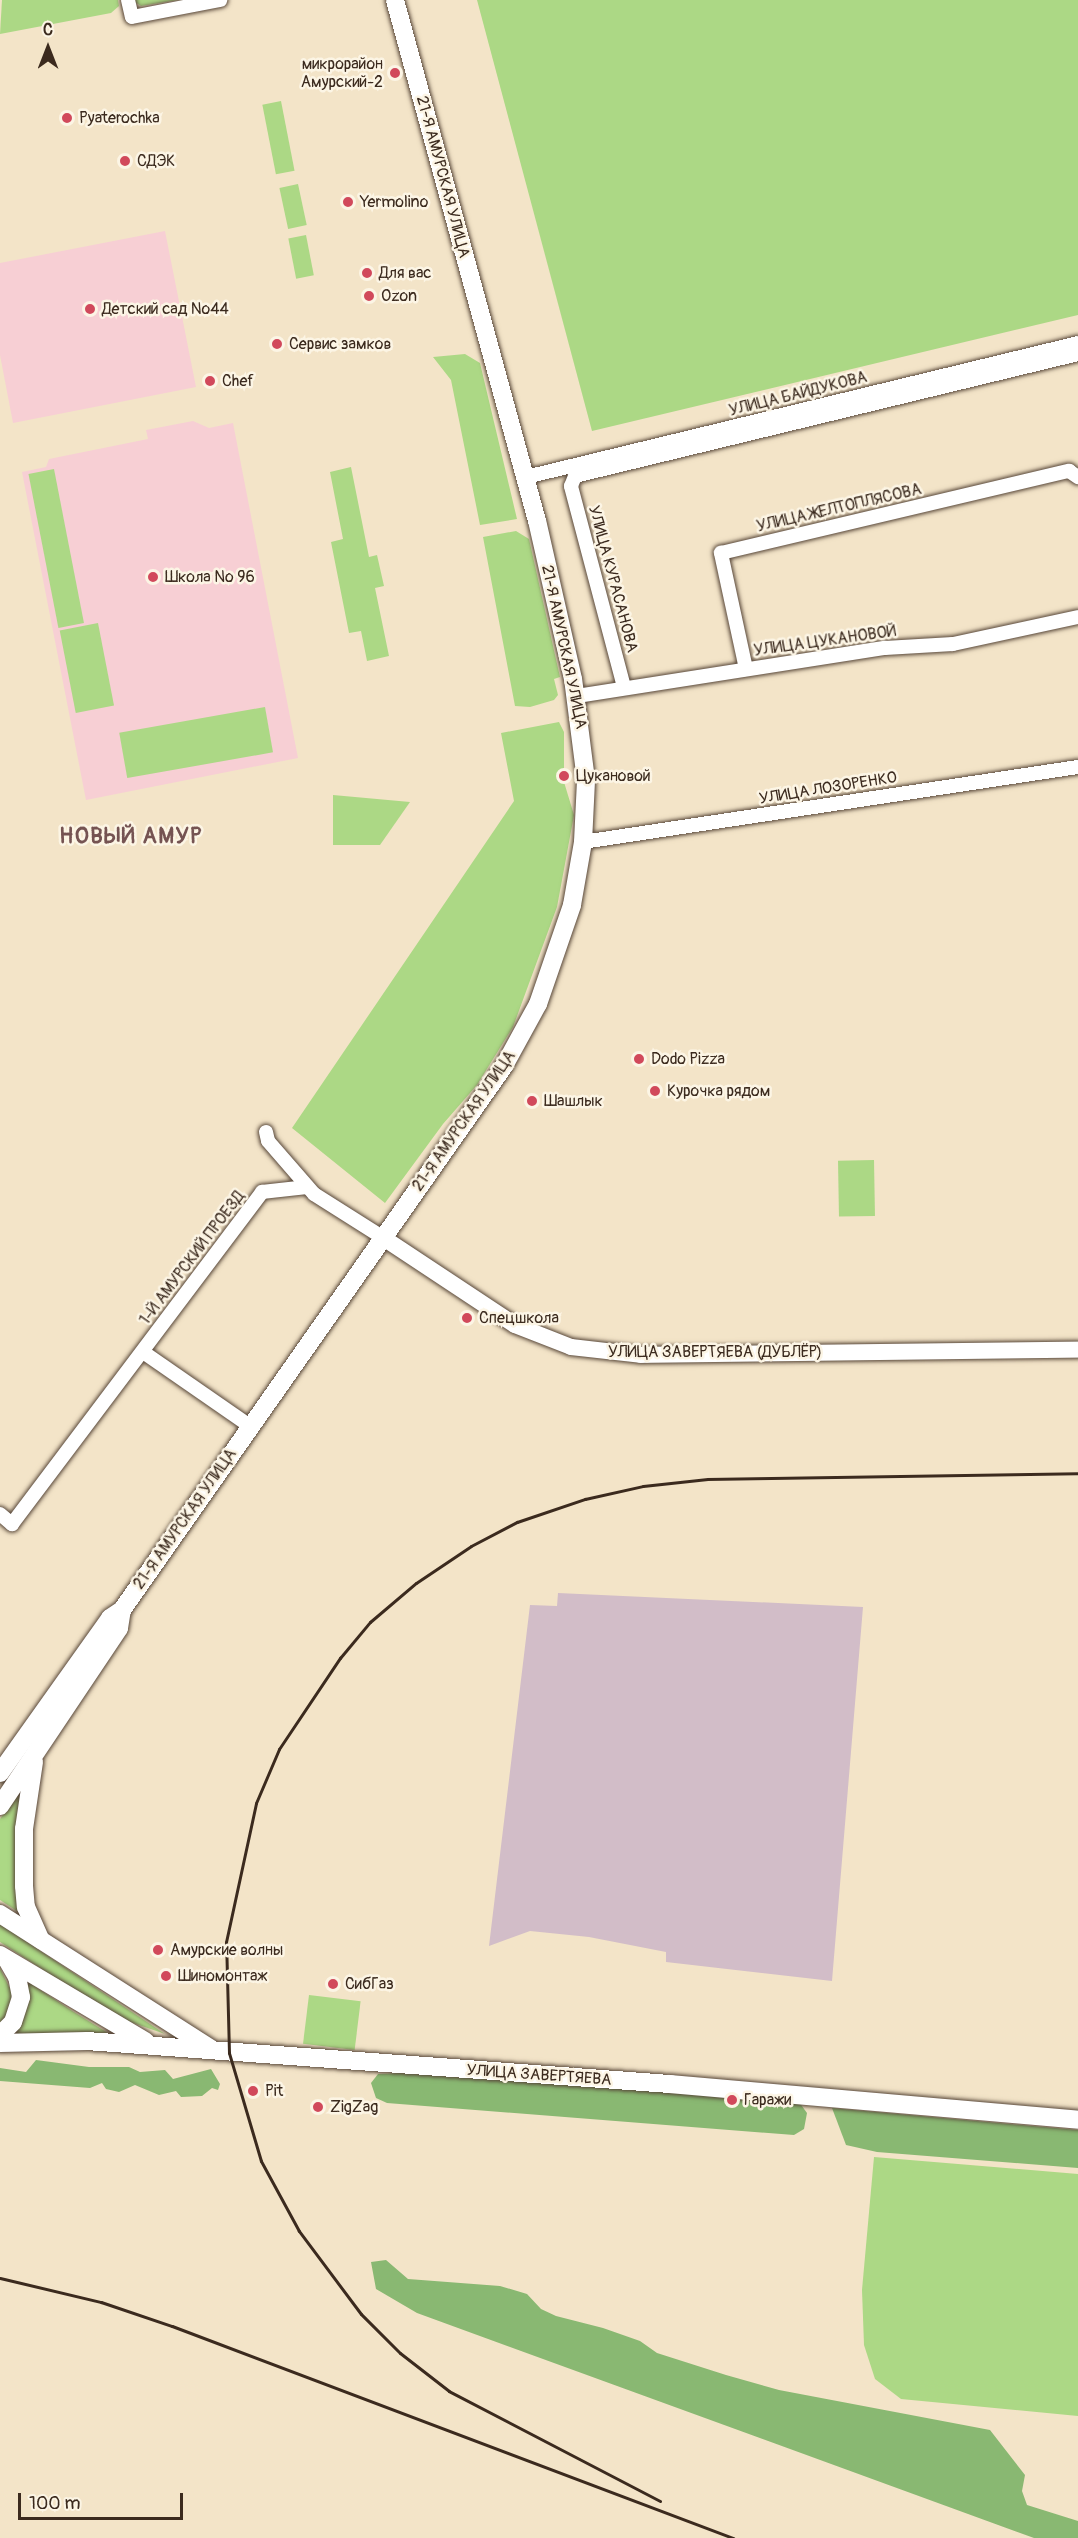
<!DOCTYPE html>
<html>
<head>
<meta charset="utf-8">
<style>
	body { margin:0 }
	#map { position:relative; width:1078px; height:2538px; overflow:hidden; background:#f3e4c8; font-family:Pangolin,sans-serif }
	div>[style] { position:absolute }
	.built>* { inset:0; background:#f7cfd4 }
	.industrial>* { inset:0; background:#d2bdc8 }
	.green>* { inset:0; background:#acd885; transform-origin:0 0 }
	.forest>* { inset:0; background:#89b872 }
	.roads { filter:drop-shadow(0 0 2px #574638) drop-shadow(0 0 2px #574638) }
	.minor>* { height:14px; margin:-7px; padding:0 7px; transform-origin:7px; border-radius:7px; background:#fff }
	.tertiary>* { height:16px; margin:-8px; padding:0 8px; transform-origin:8px; border-radius:8px; background:#fff }
	.secondary>* { height:18px; margin:-9px; padding:0 9px; transform-origin:9px; border-radius:9px; background:#fff }
	.rail>* { height:3px; margin:-1.5px; padding:0 1.5px; transform-origin:1.5px; border-radius:1.5px; background:#3b2a1e }
	.dots>* { width:16px; height:16px; translate:-50% -50%; box-sizing:border-box; border:3px solid #fcf5e5; border-radius:50% }
	span { translate:-50% -50%; white-space:nowrap; text-align:center; line-height:1.15; -webkit-text-stroke:5px #fcf5e5; paint-order:stroke }
	.poi-label { font-size:16px; color:#3b2a1e }
	.right { translate:-100% -50%; text-align:right }
	.left { translate:0 -50%; text-align:left }
	.street-label { font-size:16px; color:#3b2a1e }
	.district-label { font-size:22px; color:#755352; font-weight:700; letter-spacing:1.5px }
	.north { position:absolute; left:18px; top:18px; width:60px; height:60px; -webkit-text-stroke:4px #fcf5e5; paint-order:stroke; rotate:0deg; font-size:16px; font-weight:700; line-height:24px; text-align:center; color:#3b2a1e }
	.north::after { content:''; display:block; margin:auto; width:21px; height:27px; background:#3b2a1e; clip-path:polygon(50% 0,100% 100%,50% 72%,0 100%) }
	.scale { position:absolute; left:18px; top:2493px; width:165px; height:27px; box-sizing:border-box; border:3px solid #3b2a1e; border-top:0; padding-left:8px; font-size:18px; line-height:21px; white-space:nowrap; color:#3b2a1e; -webkit-text-stroke:4px #fcf5e5; paint-order:stroke }
</style>
</head>
<body>
<div id="map">
	<div class="built">
		<div style="clip-path:polygon(165px 231px,196px 387px,13px 423px,0 355px,0 263px)"></div>
		<div style="clip-path:polygon(193px 421px,209px 428px,233px 423px,298px 758px,86px 800px,22px 472px,46px 467px,49px 459px,148px 439px,146px 430px)"></div>
	</div>
	<div class="industrial">
		<div style="clip-path:polygon(558px 1593px,863px 1607px,832px 1981px,666px 1962px,666px 1952px,589px 1937px,530px 1931px,489px 1946px,530px 1605px,557px 1606px)"></div>
	</div>
	<div class="green">
		<div style="clip-path:polygon(2px 0,118px 0,119px 6px,111px 13px,0 34px)"></div>
		<div style="clip-path:polygon(132px 0,178px 0,141px 6px)"></div>
		<div style="clip-path:polygon(477px 0,1078px 0,1078px 315px,592px 431px)"></div>
		<div style="left:281px;top:101px;width:71px;height:19px;rotate:79deg"></div>
		<div style="left:298px;top:184px;width:42px;height:19px;rotate:78deg"></div>
		<div style="left:306px;top:235px;width:41px;height:18px;rotate:79deg"></div>
		<div style="clip-path:polygon(465px 354px,480px 363px,517px 519px,480px 525px,451px 380px,433px 357px)"></div>
		<div style="clip-path:polygon(351px 467px,369px 557px,377px 555px,384px 586px,375px 588px,389px 656px,367px 661px,361px 631px,349px 633px,331px 542px,343px 539px,330px 472px)"></div>
		<div style="left:54px;top:469px;width:157px;height:26px;rotate:79deg"></div>
		<div style="clip-path:polygon(516px 531px,529px 539px,560px 677px,554px 679px,558px 695px,554px 700px,530px 707px,515px 706px,483px 537px)"></div>
		<div style="left:98px;top:623px;width:84px;height:39px;rotate:79deg"></div>
		<div style="left:265px;top:707px;width:46px;height:148px;rotate:80deg"></div>
		<div style="clip-path:polygon(559px 722px,564px 732px,564px 782px,574px 815px,557px 907px,513px 1027px,477px 1085px,443px 1124px,385px 1203px,292px 1128px,514px 801px,501px 733px)"></div>
		<div style="clip-path:polygon(333px 795px,410px 802px,380px 845px,333px 845px)"></div>
		<div style="left:874px;top:1160px;width:56px;height:36px;rotate:89deg"></div>
		<div style="clip-path:polygon(21px 1789px,20px 1913px,0 1900px,0 1819px)"></div>
		<div style="clip-path:polygon(0 1924px,165px 2034px,116px 2017px,0 1942px)"></div>
		<div style="clip-path:polygon(0 1968px,12px 1993px,8px 2014px,0 2025px)"></div>
		<div style="clip-path:polygon(25px 1980px,74px 2012px,116px 2038px,10px 2038px)"></div>
		<div style="left:309px;top:1995px;width:52px;height:49px;rotate:7deg"></div>
		<div style="clip-path:polygon(874px 2157px,1078px 2174px,1078px 2416px,901px 2399px,875px 2379px,864px 2345px,862px 2290px)"></div>
	</div>
	<div class="forest">
		<div style="clip-path:polygon(36px 2060px,89px 2067px,129px 2067px,140px 2072px,165px 2070px,173px 2079px,211px 2069px,220px 2084px,218px 2090px,212px 2088px,202px 2096px,181px 2097px,176px 2091px,159px 2095px,135px 2085px,119px 2092px,106px 2089px,102px 2083px,90px 2088px,0 2081px,0 2068px,26px 2072px)"></div>
		<div style="clip-path:polygon(400px 2073px,799px 2102px,807px 2113px,804px 2129px,794px 2135px,387px 2103px,376px 2098px,371px 2083px,378px 2074px)"></div>
		<div style="clip-path:polygon(832px 2108px,1078px 2130px,1078px 2168px,877px 2152px,846px 2145px)"></div>
		<div style="clip-path:polygon(386px 2260px,408px 2279px,500px 2286px,527px 2294px,541px 2309px,556px 2316px,603px 2328px,640px 2341px,657px 2353px,726px 2375px,779px 2390px,990px 2430px,1025px 2475px,1022px 2491px,1027px 2505px,1078px 2521px,1078px 2538px,1034px 2538px,417px 2313px,376px 2289px,371px 2262px)"></div>
	</div>
	<div class="roads">
		<div class="minor">
			<div style="left:128px;top:0;width:17px;rotate:77deg"></div>
			<div style="left:132px;top:17px;width:90px;rotate:-10.9deg"></div>
			<div style="left:526px;top:477px;width:568px;rotate:-13.64deg"></div>
			<div style="left:746px;top:669px;width:119px;rotate:-102.2deg"></div>
			<div style="left:721px;top:553px;width:358px;rotate:-13.3deg"></div>
			<div style="left:1069px;top:471px;width:11px;rotate:34deg"></div>
			<div style="left:624px;top:687px;width:208px;rotate:-104.8deg"></div>
			<div style="left:571px;top:486px;width:11px;rotate:-68deg"></div>
			<div style="left:575px;top:476px;width:518px;rotate:-13.63deg"></div>
			<div style="left:577px;top:696px;width:312px;rotate:-8.9deg"></div>
			<div style="left:885px;top:648px;width:68px;rotate:-3.4deg"></div>
			<div style="left:953px;top:644px;width:128px;rotate:-12.2deg"></div>
			<div style="left:583px;top:842px;width:501px;rotate:-8.62deg"></div>
			<div style="left:266px;top:1132px;width:9px;rotate:77deg"></div>
			<div style="left:268px;top:1141px;width:70px;rotate:49deg"></div>
			<div style="left:314px;top:1194px;width:80px;rotate:32.3deg"></div>
			<div style="left:143px;top:1352px;width:130px;rotate:34.7deg"></div>
			<div style="left:0;top:1514px;width:16px;rotate:40deg"></div>
			<div style="left:12px;top:1524px;width:416px;rotate:-53deg"></div>
			<div style="left:262px;top:1192px;width:45px;rotate:-6.3deg"></div>
		</div>
		<div class="tertiary">
			<div style="left:382px;top:1237px;width:159px;rotate:33.5deg"></div>
			<div style="left:515px;top:1325px;width:60px;rotate:21.4deg"></div>
			<div style="left:571px;top:1347px;width:70px;rotate:6.5deg"></div>
			<div style="left:641px;top:1355px;width:437px;rotate:-0.7deg"></div>
		</div>
		<div class="secondary">
			<div style="left:34px;top:1762px;width:68px;rotate:98.5deg"></div>
			<div style="left:24px;top:1829px;width:57px;rotate:90deg"></div>
			<div style="left:24px;top:1886px;width:21px;rotate:85deg"></div>
			<div style="left:26px;top:1907px;width:36px;rotate:66deg"></div>
			<div style="left:0;top:1773px;width:190px;rotate:-54.6deg"></div>
			<div style="left:110px;top:1618px;width:14px;rotate:-34deg"></div>
			<div style="left:122px;top:1610px;width:665px;rotate:-54.92deg"></div>
			<div style="left:504px;top:1066px;width:71px;rotate:-61.3deg"></div>
			<div style="left:538px;top:1004px;width:105px;rotate:-71deg"></div>
			<div style="left:572px;top:905px;width:64px;rotate:-80.1deg"></div>
			<div style="left:583px;top:842px;width:62px;rotate:-87.2deg"></div>
			<div style="left:586px;top:780px;width:102px;rotate:-97.3deg"></div>
			<div style="left:573px;top:679px;width:162px;rotate:-102.8deg"></div>
			<div style="left:537px;top:521px;width:540px;rotate:-105.25deg"></div>
			<div style="left:0;top:1806px;width:214px;rotate:-56.2deg"></div>
			<div style="left:119px;top:1628px;width:18px;rotate:-81deg"></div>
			<div style="left:0;top:1914px;width:250px;rotate:32.6deg"></div>
			<div style="left:0;top:1955px;width:169px;rotate:30.7deg"></div>
			<div style="left:0;top:2035px;width:18px;rotate:-45deg"></div>
			<div style="left:13px;top:2022px;width:26px;rotate:-72deg"></div>
			<div style="left:21px;top:1997px;width:20px;rotate:-101deg"></div>
			<div style="left:17px;top:1977px;width:20px;rotate:-120deg"></div>
			<div style="left:0;top:2043px;width:87px;rotate:-1.3deg"></div>
			<div style="left:87px;top:2041px;width:585px;rotate:4.22deg"></div>
			<div style="left:670px;top:2084px;width:410px;rotate:5deg"></div>
		</div>
	</div>
	<div class="rail">
		<div style="left:0;top:2278px;width:104px;rotate:13.4deg"></div>
		<div style="left:101px;top:2302px;width:75px;rotate:18.7deg"></div>
		<div style="left:172px;top:2326px;width:600px;rotate:20.7deg"></div>
		<div style="left:660px;top:2501px;width:238px;rotate:-152.5deg"></div>
		<div style="left:449px;top:2391px;width:62px;rotate:-142.2deg"></div>
		<div style="left:400px;top:2353px;width:55px;rotate:-135deg"></div>
		<div style="left:361px;top:2314px;width:104px;rotate:-126.8deg"></div>
		<div style="left:299px;top:2231px;width:80px;rotate:-118.5deg"></div>
		<div style="left:261px;top:2161px;width:113px;rotate:-106.5deg"></div>
		<div style="left:229px;top:2053px;width:111px;rotate:-91.5deg"></div>
		<div style="left:226px;top:1942px;width:142px;rotate:-77.8deg"></div>
		<div style="left:256px;top:1803px;width:59px;rotate:-66.9deg"></div>
		<div style="left:279px;top:1749px;width:110px;rotate:-56.2deg"></div>
		<div style="left:340px;top:1658px;width:47px;rotate:-50.2deg"></div>
		<div style="left:370px;top:1622px;width:60px;rotate:-40.3deg"></div>
		<div style="left:416px;top:1583px;width:66px;rotate:-33.9deg"></div>
		<div style="left:471px;top:1546px;width:52px;rotate:-27.6deg"></div>
		<div style="left:517px;top:1522px;width:72px;rotate:-18.7deg"></div>
		<div style="left:585px;top:1499px;width:59px;rotate:-12.6deg"></div>
		<div style="left:643px;top:1486px;width:65px;rotate:-6.1deg"></div>
		<div style="left:708px;top:1479px;width:370px;rotate:-0.9deg"></div>
	</div>
	<div class="dots">
		<div style="left:395px;top:73px;background:#d1495b"></div>
		<div style="left:67px;top:118px;background:#d1495b"></div>
		<div style="left:125px;top:161px;background:#d1495b"></div>
		<div style="left:348px;top:202px;background:#d1495b"></div>
		<div style="left:367px;top:273px;background:#d1495b"></div>
		<div style="left:369px;top:296px;background:#d1495b"></div>
		<div style="left:90px;top:309px;background:#d1495b"></div>
		<div style="left:277px;top:344px;background:#d1495b"></div>
		<div style="left:210px;top:381px;background:#d1495b"></div>
		<div style="left:153px;top:577px;background:#d1495b"></div>
		<div style="left:564px;top:776px;background:#d1495b"></div>
		<div style="left:639px;top:1059px;background:#d1495b"></div>
		<div style="left:655px;top:1091px;background:#d1495b"></div>
		<div style="left:532px;top:1101px;background:#d1495b"></div>
		<div style="left:467px;top:1318px;background:#d1495b"></div>
		<div style="left:158px;top:1950px;background:#d1495b"></div>
		<div style="left:166px;top:1976px;background:#d1495b"></div>
		<div style="left:333px;top:1984px;background:#d1495b"></div>
		<div style="left:253px;top:2091px;background:#d1495b"></div>
		<div style="left:732px;top:2100px;background:#d1495b"></div>
		<div style="left:318px;top:2107px;background:#d1495b"></div>
	</div>
	<div class="poi-label">
		<span class="right" style="left:383px;top:73px">микрорайон<br>Амурский-2</span>
		<span class="left" style="left:79px;top:118px">Pyaterochka</span>
		<span class="left" style="left:137px;top:161px">СДЭК</span>
		<span class="left" style="left:360px;top:202px">Yermolino</span>
		<span class="left" style="left:379px;top:273px">Для вас</span>
		<span class="left" style="left:381px;top:296px">Ozon</span>
		<span class="left" style="left:102px;top:309px">Детский сад №44</span>
		<span class="left" style="left:289px;top:344px">Сервис замков</span>
		<span class="left" style="left:222px;top:381px">Chef</span>
		<span class="left" style="left:165px;top:577px">Школа № 96</span>
		<span class="left" style="left:576px;top:776px">Цукановой</span>
		<span class="left" style="left:651px;top:1059px">Dodo Pizza</span>
		<span class="left" style="left:667px;top:1091px">Курочка рядом</span>
		<span class="left" style="left:544px;top:1101px">Шашлык</span>
		<span class="left" style="left:479px;top:1318px">Спецшкола</span>
		<span class="left" style="left:170px;top:1950px">Амурские волны</span>
		<span class="left" style="left:178px;top:1976px">Шиномонтаж</span>
		<span class="left" style="left:345px;top:1984px">СибГаз</span>
		<span class="left" style="left:265px;top:2091px">Pit</span>
		<span class="left" style="left:744px;top:2100px">Гаражи</span>
		<span class="left" style="left:330px;top:2107px">ZigZag</span>
	</div>
	<div class="street-label">
		<span style="left:443px;top:177px;rotate:75deg">21-Я АМУРСКАЯ УЛИЦА</span>
		<span style="left:798px;top:394px;rotate:-14deg">УЛИЦА БАЙДУКОВА</span>
		<span style="left:839px;top:508px;rotate:-13deg">УЛИЦА ЖЕЛТОПЛЯСОВА</span>
		<span style="left:613px;top:579px;rotate:75deg">УЛИЦА КУРАСАНОВА</span>
		<span style="left:825px;top:641px;rotate:-8deg">УЛИЦА ЦУКАНОВОЙ</span>
		<span style="left:564px;top:647px;rotate:78deg">21-Я АМУРСКАЯ УЛИЦА</span>
		<span style="left:828px;top:788px;rotate:-9deg">УЛИЦА ЛОЗОРЕНКО</span>
		<span style="left:464px;top:1121px;rotate:-55deg">21-Я АМУРСКАЯ УЛИЦА</span>
		<span style="left:192px;top:1258px;rotate:-53deg">1-Й АМУРСКИЙ ПРОЕЗД</span>
		<span style="left:715px;top:1352px">УЛИЦА ЗАВЕРТЯЕВА (ДУБЛЁР)</span>
		<span style="left:185px;top:1519px;rotate:-55deg">21-Я АМУРСКАЯ УЛИЦА</span>
		<span style="left:539px;top:2075px;rotate:4deg">УЛИЦА ЗАВЕРТЯЕВА</span>
	</div>
	<div class="district-label">
		<span style="left:131px;top:837px">НОВЫЙ АМУР</span>
	</div>
	<div class="north">С</div>
	<div class="scale">100 m</div>
</div>
</body>
</html>
